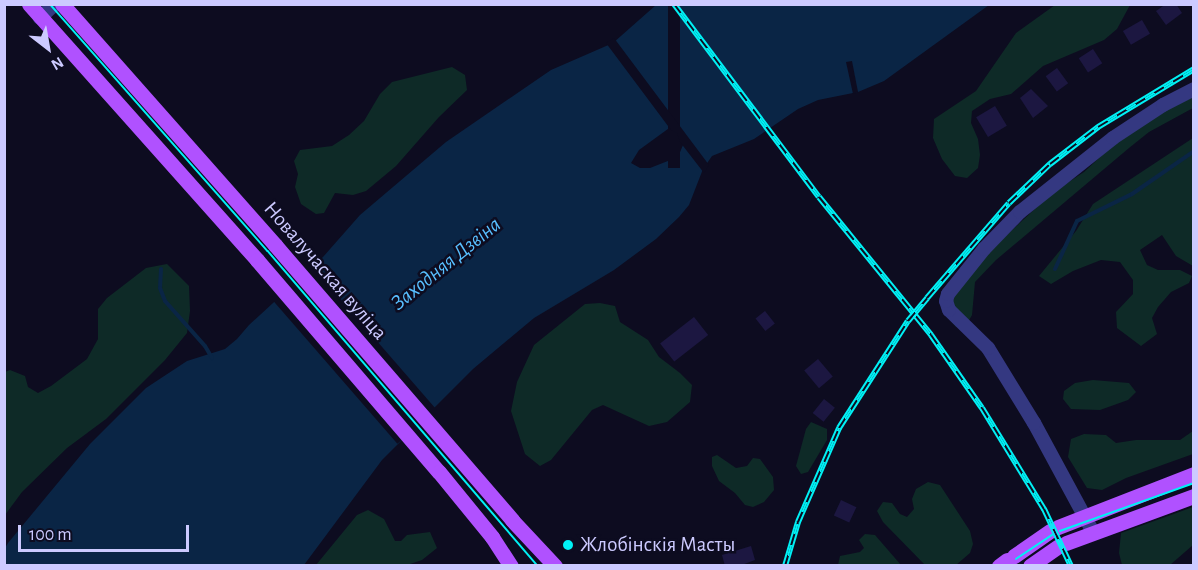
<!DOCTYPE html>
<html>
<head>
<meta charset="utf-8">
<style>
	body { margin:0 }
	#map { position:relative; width:1198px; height:570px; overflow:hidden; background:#0d0c20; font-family:"Alegreya Sans",sans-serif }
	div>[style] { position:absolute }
	.green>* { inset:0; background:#0e2a27 }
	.water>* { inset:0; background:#0a2545 }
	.pier>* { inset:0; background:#0d0c20; transform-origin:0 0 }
	.stream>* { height:4px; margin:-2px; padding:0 2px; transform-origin:2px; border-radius:2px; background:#0a2545 }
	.building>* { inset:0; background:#1c1741; transform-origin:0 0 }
	.minor>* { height:14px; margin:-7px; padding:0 7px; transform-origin:7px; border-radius:7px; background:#343881 }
	.major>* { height:15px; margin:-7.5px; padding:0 7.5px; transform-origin:7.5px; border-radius:7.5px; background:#b051ff }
	.tram>* { height:1.5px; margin:-0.75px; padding:0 0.75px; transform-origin:0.75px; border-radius:0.75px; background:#00f1f5 }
	.rail>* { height:6px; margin-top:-3px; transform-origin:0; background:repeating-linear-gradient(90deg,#0d0c20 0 11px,#00f1f5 0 22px); box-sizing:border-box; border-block:2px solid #00f1f5 }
	.dots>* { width:16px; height:16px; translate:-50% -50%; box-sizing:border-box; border:3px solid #0d0c20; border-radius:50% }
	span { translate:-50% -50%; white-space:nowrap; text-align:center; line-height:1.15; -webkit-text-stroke:5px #0d0c20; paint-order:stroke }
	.street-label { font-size:21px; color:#cccaff }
	.poi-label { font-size:21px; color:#cccaff }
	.left { translate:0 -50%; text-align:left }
	.water-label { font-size:22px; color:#58bfff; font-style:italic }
	.frame { position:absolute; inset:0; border:6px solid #cccaff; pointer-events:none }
	.north { position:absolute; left:18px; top:18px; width:60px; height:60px; -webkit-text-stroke:4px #0d0c20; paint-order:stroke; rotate:149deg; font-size:16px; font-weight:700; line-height:24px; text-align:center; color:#cccaff }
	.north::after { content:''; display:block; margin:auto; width:21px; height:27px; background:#cccaff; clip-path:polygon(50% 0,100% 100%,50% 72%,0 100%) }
	.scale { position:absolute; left:18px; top:525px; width:171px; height:27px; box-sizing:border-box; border:3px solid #cccaff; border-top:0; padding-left:8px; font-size:18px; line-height:21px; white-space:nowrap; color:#cccaff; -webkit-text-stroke:4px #0d0c20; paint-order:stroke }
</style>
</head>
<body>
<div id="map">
	<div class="green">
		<div style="clip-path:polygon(1055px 5px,1130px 5px,1117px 29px,1104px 40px,1043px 66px,1011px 94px,990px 99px,972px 111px,971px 123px,978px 139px,980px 155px,978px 168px,967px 178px,955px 176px,942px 159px,933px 138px,934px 119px,976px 91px,1016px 33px)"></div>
		<div style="clip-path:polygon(452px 67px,465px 75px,467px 90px,439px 117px,396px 166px,366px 191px,353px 195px,335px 193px,324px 213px,316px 214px,301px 204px,295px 187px,298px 174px,294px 161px,300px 150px,332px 146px,349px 135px,364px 121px,380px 94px,392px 82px)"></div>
		<div style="clip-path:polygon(1193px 96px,1193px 108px,1149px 132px,1129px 148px,996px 260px,975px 282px,972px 315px,967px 324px,956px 327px,950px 320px,951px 305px,959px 286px,997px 244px,1052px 193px,1084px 172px,1113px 145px,1159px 113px)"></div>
		<div style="clip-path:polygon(1193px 138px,1193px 266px,1176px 256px,1162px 235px,1140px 250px,1147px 265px,1158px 270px,1180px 270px,1192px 276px,1189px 283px,1171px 292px,1158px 307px,1152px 318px,1157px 334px,1141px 346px,1117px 328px,1116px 312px,1133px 294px,1133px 280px,1120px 262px,1101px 260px,1073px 271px,1051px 284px,1039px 276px,1076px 231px,1093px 204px)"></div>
		<div style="clip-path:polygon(167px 264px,189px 286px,190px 311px,187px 333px,165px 360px,106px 419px,67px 448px,22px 492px,5px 515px,5px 372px,10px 370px,25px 376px,28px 387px,38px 393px,51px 386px,87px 359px,98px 339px,98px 309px,107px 298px,146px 268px)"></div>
		<div style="clip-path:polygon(600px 303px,615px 306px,620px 322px,648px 340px,659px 357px,680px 373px,692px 385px,690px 402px,667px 422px,649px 426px,603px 405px,592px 410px,551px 460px,540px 466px,525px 454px,511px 411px,517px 382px,534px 345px,585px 304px)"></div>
		<div style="clip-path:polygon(1093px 380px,1129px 383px,1136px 392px,1128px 400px,1100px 410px,1071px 409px,1063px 399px,1064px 391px,1075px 383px)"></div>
		<div style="clip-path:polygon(811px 422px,827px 429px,827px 440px,808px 472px,801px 474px,796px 466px,806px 429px)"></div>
		<div style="clip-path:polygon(1193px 431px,1193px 454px,1126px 478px,1102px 490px,1087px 488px,1068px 457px,1071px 439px,1084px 434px,1106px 435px,1116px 443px,1136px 440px,1180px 440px)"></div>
		<div style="clip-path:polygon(717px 455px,736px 468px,747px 466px,753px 458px,760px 459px,773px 477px,774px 490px,764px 502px,753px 507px,745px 505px,735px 493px,719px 481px,712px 466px,712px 457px)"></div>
		<div style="clip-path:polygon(928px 482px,940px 485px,970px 531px,973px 544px,970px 553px,956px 565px,925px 565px,883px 522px,877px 511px,883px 502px,892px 503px,900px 514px,907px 517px,914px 509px,912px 499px,916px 489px)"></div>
		<div style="clip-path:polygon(1193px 507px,1193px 545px,1170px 565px,1122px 565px,1119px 553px,1121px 533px)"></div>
		<div style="clip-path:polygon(368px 510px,384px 519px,395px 541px,401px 541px,407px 535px,430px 532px,437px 548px,422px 560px,407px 565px,316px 565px,357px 515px)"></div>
		<div style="clip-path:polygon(865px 534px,875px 535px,901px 565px,838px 565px,840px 556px,860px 552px,864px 548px,859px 540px)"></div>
	</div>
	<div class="water">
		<div style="clip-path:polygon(evenodd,656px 5px,989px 5px,884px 81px,858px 92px,818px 100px,798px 109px,754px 139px,712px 156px,703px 169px,689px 205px,679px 217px,656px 239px,614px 270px,534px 318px,473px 369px,382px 460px,304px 565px,5px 566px,5px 548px,8px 543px,90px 444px,146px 388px,187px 361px,225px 349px,237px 339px,249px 325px,323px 257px,360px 215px,446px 142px,551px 70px,613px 43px,656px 5px,672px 126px,683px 138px,683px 145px,678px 157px,650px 168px,640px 168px,631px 163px,639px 150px,672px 126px)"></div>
	</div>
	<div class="pier">
		<div style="left:668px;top:5px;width:12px;height:163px"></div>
		<div style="clip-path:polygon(614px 38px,709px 165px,704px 173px,680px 142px,677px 133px,671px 130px,606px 43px)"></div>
		<div style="clip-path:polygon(852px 61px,858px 92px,853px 94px,846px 62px)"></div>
		<div style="left:310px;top:264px;width:193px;height:52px;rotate:49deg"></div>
	</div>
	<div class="stream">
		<div style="left:161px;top:269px;width:19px;rotate:93deg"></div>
		<div style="left:160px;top:288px;width:14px;rotate:69deg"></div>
		<div style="left:165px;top:301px;width:60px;rotate:48.4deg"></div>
		<div style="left:205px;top:346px;width:14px;rotate:60deg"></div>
		<div style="left:1055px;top:269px;width:53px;rotate:-65.4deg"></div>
		<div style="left:1077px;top:221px;width:61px;rotate:-26.1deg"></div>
		<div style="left:1132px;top:194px;width:75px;rotate:-34.7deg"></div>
	</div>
	<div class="building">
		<div style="clip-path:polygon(1166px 4px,1176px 4px,1182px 13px,1166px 25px,1156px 11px)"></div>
		<div style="left:1142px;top:20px;width:16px;height:22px;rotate:60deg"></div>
		<div style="left:1093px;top:49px;width:17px;height:17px;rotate:57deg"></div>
		<div style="left:1057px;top:68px;width:19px;height:14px;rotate:54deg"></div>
		<div style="clip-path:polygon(1031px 89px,1048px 106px,1033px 118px,1020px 98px)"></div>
		<div style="left:995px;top:106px;width:23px;height:22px;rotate:59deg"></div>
		<div style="left:765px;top:311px;width:16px;height:12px;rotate:52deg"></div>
		<div style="left:694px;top:317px;width:23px;height:43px;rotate:52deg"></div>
		<div style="left:818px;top:359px;width:23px;height:18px;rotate:50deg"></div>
		<div style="left:824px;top:399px;width:14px;height:18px;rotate:39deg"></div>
		<div style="left:841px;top:500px;width:17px;height:17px;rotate:25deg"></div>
		<div style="clip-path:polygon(751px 546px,755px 560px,739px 566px,725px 566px,722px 555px)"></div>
	</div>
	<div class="minor">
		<div style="left:40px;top:18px;width:21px;rotate:-43deg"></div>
		<div style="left:1093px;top:532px;width:124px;rotate:-118.4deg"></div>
		<div style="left:1034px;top:423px;width:88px;rotate:-121.5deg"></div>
		<div style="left:988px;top:348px;width:54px;rotate:-135.7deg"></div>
		<div style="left:949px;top:310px;width:9px;rotate:-108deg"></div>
		<div style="left:946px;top:301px;width:7px;rotate:-74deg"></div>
		<div style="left:948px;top:294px;width:58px;rotate:-51.3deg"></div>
		<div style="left:984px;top:249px;width:52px;rotate:-45.8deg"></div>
		<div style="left:1020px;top:212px;width:119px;rotate:-38.5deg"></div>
		<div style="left:1113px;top:138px;width:60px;rotate:-33.4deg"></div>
		<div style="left:1163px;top:105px;width:35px;rotate:-27deg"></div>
	</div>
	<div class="major">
		<div style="left:29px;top:4px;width:343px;rotate:48.3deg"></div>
		<div style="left:257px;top:260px;width:279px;rotate:49.4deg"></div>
		<div style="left:439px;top:472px;width:84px;rotate:50.8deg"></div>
		<div style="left:492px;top:537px;width:35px;rotate:57deg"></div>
		<div style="left:62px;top:4px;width:322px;rotate:48.5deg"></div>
		<div style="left:275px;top:245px;width:363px;rotate:49.2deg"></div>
		<div style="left:512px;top:520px;width:63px;rotate:46.9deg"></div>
		<div style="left:1058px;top:527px;width:146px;rotate:-21.3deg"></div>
		<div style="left:1066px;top:543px;width:136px;rotate:-20.2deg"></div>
		<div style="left:1014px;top:556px;width:44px;rotate:-34.8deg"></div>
		<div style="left:999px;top:566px;width:10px;rotate:-37deg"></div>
		<div style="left:1030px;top:566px;width:33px;rotate:-35deg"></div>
	</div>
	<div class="tram">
		<div style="left:50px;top:4px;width:329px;rotate:48.6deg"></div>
		<div style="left:268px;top:251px;width:415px;rotate:49.4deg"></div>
		<div style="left:1060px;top:531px;width:142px;rotate:-19.7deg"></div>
		<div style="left:1016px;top:559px;width:43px;rotate:-33.7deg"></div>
	</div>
	<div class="rail">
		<div style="left:674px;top:4px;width:241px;rotate:53.1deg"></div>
		<div style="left:819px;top:197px;width:178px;rotate:50.9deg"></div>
		<div style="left:931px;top:335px;width:89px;rotate:55.1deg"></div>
		<div style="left:982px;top:408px;width:119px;rotate:58.5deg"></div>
		<div style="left:1044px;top:509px;width:63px;rotate:64.7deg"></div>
		<div style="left:785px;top:566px;width:46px;rotate:-73.5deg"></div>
		<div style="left:798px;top:522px;width:103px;rotate:-66.4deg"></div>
		<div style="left:839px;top:428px;width:127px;rotate:-57.2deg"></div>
		<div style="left:908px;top:321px;width:30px;rotate:-50deg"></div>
		<div style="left:927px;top:298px;width:125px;rotate:-49.2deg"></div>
		<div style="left:1009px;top:203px;width:57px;rotate:-43.6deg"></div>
		<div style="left:1050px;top:164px;width:61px;rotate:-37.6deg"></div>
		<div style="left:1098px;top:127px;width:112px;rotate:-31.1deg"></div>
	</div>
	<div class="dots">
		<div style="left:568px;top:545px;background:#00f1f5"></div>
	</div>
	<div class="street-label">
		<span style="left:325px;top:271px;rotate:49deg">Новалучаская вуліца</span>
	</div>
	<div class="poi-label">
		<span class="left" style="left:580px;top:545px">Жлобінскія Масты</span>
	</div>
	<div class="water-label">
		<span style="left:446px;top:264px;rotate:-39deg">Заходняя Дзвіна</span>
	</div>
	<div class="frame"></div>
	<div class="north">N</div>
	<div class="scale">100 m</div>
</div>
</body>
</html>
